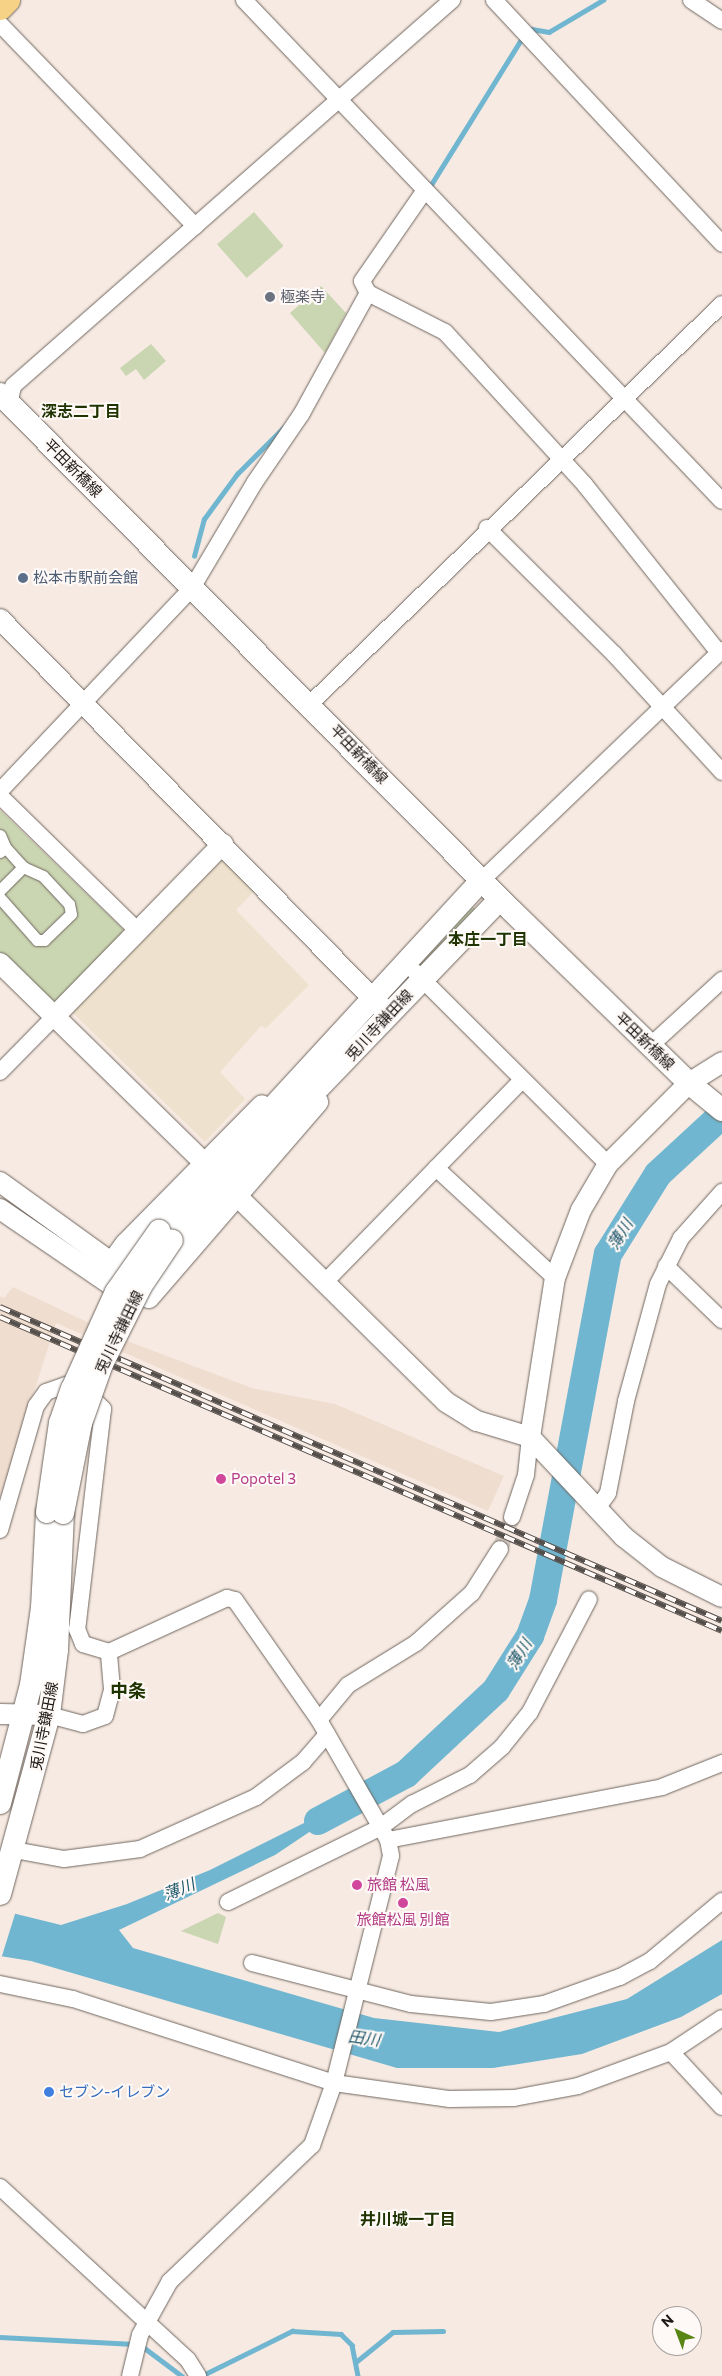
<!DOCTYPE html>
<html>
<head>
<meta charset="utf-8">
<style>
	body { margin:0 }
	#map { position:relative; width:722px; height:2376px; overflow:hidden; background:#f6eae2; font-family:Commissioner,"Noto Sans JP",sans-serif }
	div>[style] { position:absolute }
	.commercial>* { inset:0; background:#eee1cd }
	.built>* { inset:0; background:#efddd0 }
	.green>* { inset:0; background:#cad5b1; transform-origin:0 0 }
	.water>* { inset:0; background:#71b6d0 }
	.pier>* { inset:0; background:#f6eae2 }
	.stream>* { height:4.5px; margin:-2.25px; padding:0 2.25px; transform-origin:2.25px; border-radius:2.25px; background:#71b6d0 }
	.river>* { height:28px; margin:-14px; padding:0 14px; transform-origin:14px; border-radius:14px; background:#71b6d0 }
	.minor-tunnel>* { height:16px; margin-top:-8px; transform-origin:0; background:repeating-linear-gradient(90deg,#d5cac3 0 16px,transparent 0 24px) }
	.roads { filter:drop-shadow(0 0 1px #70665f) drop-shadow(0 0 1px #70665f) }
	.pedestrian>* { height:11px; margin:-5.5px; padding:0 5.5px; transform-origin:5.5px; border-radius:5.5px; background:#fff }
	.minor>* { height:16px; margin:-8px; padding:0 8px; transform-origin:8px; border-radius:8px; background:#fff }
	.tertiary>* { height:20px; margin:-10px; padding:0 10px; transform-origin:10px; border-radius:10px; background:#fff }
	.secondary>* { height:22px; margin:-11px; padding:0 11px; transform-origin:11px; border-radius:11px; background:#fff }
	.trunk>* { height:26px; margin:-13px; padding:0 13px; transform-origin:13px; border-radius:13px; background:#f6d286 }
	.rail>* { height:5.5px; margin-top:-2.75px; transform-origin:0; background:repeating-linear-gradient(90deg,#fef9f6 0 11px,#554f4b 0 22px); box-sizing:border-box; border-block:1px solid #554f4b }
	.bridges { filter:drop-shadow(0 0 1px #70665f) drop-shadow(0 0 1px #70665f) }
	.secondary-bridge>* { height:22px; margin:-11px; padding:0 11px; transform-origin:11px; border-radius:11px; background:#fff }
	.dots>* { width:14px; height:14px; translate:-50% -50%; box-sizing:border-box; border:2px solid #fef9f6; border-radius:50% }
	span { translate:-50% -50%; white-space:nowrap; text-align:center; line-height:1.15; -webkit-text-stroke:4px #fef9f6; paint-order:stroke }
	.worship-label { font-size:15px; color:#5b616d }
	.left { translate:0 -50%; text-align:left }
	.street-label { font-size:15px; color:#1c1815 }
	.service-label { font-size:15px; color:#4e5e75 }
	.hotel-label { font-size:15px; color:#b23c85 }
	.shop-label { font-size:15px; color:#366cbe }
	.neighbourhood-label { font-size:16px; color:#1e3300; font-weight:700 }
	.water-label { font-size:16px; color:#21596c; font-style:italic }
	.quarter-label { font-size:18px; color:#1e3300; font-weight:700 }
	.north { position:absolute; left:652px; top:2306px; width:50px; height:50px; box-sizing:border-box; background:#fef9f6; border:1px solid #a49f9c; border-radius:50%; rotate:317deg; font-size:14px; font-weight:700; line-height:20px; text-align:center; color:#1c1815 }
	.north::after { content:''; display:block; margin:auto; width:18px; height:22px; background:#588513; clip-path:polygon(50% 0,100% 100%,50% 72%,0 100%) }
</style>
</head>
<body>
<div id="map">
	<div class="commercial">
		<div style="clip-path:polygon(219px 858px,256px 889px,236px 910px,309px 985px,266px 1028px,261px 1026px,220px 1072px,245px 1099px,205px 1142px,70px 1010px)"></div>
	</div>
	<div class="built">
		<div style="clip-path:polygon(13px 1287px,127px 1341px,252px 1388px,335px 1404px,504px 1476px,488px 1511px,56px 1323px,0 1498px,0 1296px,4px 1298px)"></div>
	</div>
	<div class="green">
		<div style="left:254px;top:212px;width:45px;height:49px;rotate:49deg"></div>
		<div style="clip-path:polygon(321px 286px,346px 313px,325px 353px,290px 313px)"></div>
		<div style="clip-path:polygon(151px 344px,166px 361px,144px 380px,136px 369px,126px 376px,120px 368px)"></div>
		<div style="clip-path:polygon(0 810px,123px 929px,120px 939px,61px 1000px,50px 1001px,0 952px)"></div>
		<div style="clip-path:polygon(472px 907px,476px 909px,422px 968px,419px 966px)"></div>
		<div style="clip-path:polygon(218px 1913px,226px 1917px,218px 1944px,181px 1931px)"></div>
	</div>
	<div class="water">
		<div style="clip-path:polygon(378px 1786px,275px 1855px,119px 1930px,133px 1948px,374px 2018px,499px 2032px,627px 1999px,722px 1940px,722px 1994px,681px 2017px,582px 2054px,493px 2068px,397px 2068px,31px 1961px,0 1956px,0 1910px,61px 1925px,127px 1904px,210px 1870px)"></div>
	</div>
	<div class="pier">
		<div style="clip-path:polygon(0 1908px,16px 1911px,1px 1959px,0 1959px)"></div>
	</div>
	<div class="stream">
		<div style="left:429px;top:188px;width:176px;rotate:-58.2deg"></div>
		<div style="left:522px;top:38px;width:13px;rotate:-42deg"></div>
		<div style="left:532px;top:29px;width:17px;rotate:10deg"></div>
		<div style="left:549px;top:32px;width:63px;rotate:-30.7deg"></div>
		<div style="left:194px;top:556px;width:38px;rotate:-75deg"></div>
		<div style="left:204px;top:519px;width:56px;rotate:-53.7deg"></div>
		<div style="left:237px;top:474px;width:66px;rotate:-45deg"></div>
		<div style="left:0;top:2337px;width:134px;rotate:3deg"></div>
		<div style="left:142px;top:2346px;width:50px;rotate:36.9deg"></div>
		<div style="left:357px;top:2361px;width:46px;rotate:-38.9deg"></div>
		<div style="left:393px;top:2332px;width:50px;rotate:-1.1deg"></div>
		<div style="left:201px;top:2376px;width:102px;rotate:-26.3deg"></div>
		<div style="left:292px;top:2331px;width:49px;rotate:3.5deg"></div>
		<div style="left:341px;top:2334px;width:16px;rotate:45deg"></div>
		<div style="left:352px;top:2345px;width:32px;rotate:79deg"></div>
	</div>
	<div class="river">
		<div style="left:318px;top:1821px;width:100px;rotate:-28.1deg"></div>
		<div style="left:406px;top:1774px;width:123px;rotate:-43deg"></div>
		<div style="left:496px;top:1690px;width:64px;rotate:-57.8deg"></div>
		<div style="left:530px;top:1636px;width:38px;rotate:-70deg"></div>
		<div style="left:543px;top:1600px;width:352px;rotate:-79.4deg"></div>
		<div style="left:608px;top:1254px;width:94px;rotate:-58deg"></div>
		<div style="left:658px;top:1174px;width:87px;rotate:-42.7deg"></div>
	</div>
	<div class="minor-tunnel">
		<div style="left:500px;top:1549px;width:34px;rotate:-69deg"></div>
	</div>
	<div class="roads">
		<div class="pedestrian">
			<div style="left:0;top:835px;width:13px;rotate:67deg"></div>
			<div style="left:5px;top:847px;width:7px;rotate:135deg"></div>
			<div style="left:0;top:890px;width:33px;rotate:-45deg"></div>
			<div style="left:23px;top:867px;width:27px;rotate:-132deg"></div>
			<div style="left:0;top:898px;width:56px;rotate:48.6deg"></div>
			<div style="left:37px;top:940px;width:7px"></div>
			<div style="left:44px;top:940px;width:37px;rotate:-44deg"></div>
			<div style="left:71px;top:914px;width:10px;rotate:-101deg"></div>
			<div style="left:69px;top:904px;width:38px;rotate:-133deg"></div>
			<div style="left:43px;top:876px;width:22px;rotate:-156deg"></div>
		</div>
		<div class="minor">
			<div style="left:244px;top:0;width:692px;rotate:46.35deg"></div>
			<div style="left:494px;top:0;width:334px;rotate:46.9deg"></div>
			<div style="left:691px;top:0;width:37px;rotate:34deg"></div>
			<div style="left:0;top:24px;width:281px;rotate:46deg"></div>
			<div style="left:368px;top:293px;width:86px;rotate:26.9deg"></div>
			<div style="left:445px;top:332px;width:207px;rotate:47.5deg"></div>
			<div style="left:585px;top:485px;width:215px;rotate:51.4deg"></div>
			<div style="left:368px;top:293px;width:13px;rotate:-117deg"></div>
			<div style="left:362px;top:281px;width:111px;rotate:-55.3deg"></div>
			<div style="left:9px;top:404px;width:18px;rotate:-77deg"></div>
			<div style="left:13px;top:386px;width:585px;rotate:-41.32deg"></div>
			<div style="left:487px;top:528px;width:179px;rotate:44.8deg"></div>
			<div style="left:614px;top:654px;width:160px;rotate:47.5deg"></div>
			<div style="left:310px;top:704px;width:574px;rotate:-44.15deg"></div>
			<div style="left:0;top:791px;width:279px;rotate:-46.6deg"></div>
			<div style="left:192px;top:588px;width:123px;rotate:-59.3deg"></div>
			<div style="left:255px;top:482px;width:83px;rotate:-55.7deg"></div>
			<div style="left:302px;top:413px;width:137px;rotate:-61.2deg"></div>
			<div style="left:0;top:796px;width:193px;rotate:44.4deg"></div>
			<div style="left:482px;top:880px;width:332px;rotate:-43.8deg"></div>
			<div style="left:415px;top:972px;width:272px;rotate:44.9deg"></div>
			<div style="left:650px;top:1046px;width:98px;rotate:-42.5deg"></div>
			<div style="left:0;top:1072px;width:77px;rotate:-45.5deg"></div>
			<div style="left:436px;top:1168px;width:162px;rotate:42.7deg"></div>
			<div style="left:666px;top:1266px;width:78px;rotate:44deg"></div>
			<div style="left:325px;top:1282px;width:282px;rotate:-45.7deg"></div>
			<div style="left:598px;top:1507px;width:17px;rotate:-54deg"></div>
			<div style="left:608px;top:1493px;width:94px;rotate:-78.9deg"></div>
			<div style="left:626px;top:1401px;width:121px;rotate:-74.7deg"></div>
			<div style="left:658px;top:1284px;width:51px;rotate:-63.4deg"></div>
			<div style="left:681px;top:1238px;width:62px;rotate:-48.3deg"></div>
			<div style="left:512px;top:1517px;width:44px;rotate:-71.6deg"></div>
			<div style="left:526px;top:1475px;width:38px;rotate:-84deg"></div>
			<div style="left:0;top:1530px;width:129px;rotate:-73.8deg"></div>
			<div style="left:36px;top:1406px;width:17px;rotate:-54deg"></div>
			<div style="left:46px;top:1392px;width:21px;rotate:-19deg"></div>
			<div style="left:66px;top:1385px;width:16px;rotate:11deg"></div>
			<div style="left:82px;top:1388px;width:30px;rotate:45deg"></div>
			<div style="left:103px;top:1409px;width:222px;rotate:96.7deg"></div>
			<div style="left:77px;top:1629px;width:16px;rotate:68deg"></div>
			<div style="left:83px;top:1644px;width:27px;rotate:17deg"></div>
			<div style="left:49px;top:1715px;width:35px;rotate:15deg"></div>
			<div style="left:83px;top:1724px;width:23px;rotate:-20deg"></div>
			<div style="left:105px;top:1716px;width:28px;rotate:-75deg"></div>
			<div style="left:112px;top:1689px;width:37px;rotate:-95deg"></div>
			<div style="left:109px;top:1652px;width:130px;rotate:-24.6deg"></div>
			<div style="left:227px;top:1598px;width:8px;rotate:14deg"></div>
			<div style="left:235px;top:1600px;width:146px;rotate:55deg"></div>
			<div style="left:319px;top:1720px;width:138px;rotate:60.1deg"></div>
			<div style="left:388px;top:1840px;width:16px;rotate:79deg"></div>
			<div style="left:391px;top:1856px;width:234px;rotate:104.1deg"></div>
			<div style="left:334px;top:2083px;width:66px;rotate:109.5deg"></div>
			<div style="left:312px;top:2145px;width:197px;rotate:136.2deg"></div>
			<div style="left:170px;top:2281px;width:62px;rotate:119.1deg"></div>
			<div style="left:140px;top:2335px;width:42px;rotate:103.7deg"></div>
			<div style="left:319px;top:1720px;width:45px;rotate:-50.4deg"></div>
			<div style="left:348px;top:1685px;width:80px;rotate:-31.7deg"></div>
			<div style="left:416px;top:1643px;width:75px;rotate:-41.8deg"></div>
			<div style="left:472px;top:1593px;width:52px;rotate:-57.5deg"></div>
			<div style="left:388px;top:1840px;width:279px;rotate:-10.9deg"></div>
			<div style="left:662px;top:1787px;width:65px;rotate:-21.8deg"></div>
			<div style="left:14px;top:1850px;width:51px;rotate:10.2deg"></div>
			<div style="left:64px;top:1859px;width:77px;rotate:-7.5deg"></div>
			<div style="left:140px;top:1849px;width:127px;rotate:-24.1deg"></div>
			<div style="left:256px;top:1797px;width:59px;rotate:-36.7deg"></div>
			<div style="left:303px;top:1762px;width:37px;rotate:-49deg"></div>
			<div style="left:228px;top:1902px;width:170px;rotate:-26.1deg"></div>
			<div style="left:381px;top:1827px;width:39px;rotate:-37deg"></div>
			<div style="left:412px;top:1804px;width:65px;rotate:-26.6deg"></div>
			<div style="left:470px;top:1775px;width:43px;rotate:-41.2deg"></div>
			<div style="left:502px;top:1747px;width:45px;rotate:-51.3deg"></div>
			<div style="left:530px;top:1712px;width:127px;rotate:-62.4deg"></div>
			<div style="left:252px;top:1963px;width:164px;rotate:14.5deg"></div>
			<div style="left:411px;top:2004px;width:80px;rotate:5.7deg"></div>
			<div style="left:491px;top:2012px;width:54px;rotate:-8.6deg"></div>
			<div style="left:544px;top:2004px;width:81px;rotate:-19.6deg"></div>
			<div style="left:620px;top:1977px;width:34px;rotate:-28deg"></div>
			<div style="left:650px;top:1961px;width:94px;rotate:-39.8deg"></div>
			<div style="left:0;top:1984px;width:75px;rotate:11.6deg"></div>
			<div style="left:73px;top:1999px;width:274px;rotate:17.8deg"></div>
			<div style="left:334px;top:2083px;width:117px;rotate:7.9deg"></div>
			<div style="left:450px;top:2099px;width:64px;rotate:-0.9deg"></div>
			<div style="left:514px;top:2098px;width:65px;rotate:-10.6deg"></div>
			<div style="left:578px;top:2086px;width:99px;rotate:-20.1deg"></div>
			<div style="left:671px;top:2052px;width:61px;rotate:-33.7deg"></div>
			<div style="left:671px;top:2052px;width:75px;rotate:47.2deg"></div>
			<div style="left:0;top:2187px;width:255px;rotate:42.6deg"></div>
			<div style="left:188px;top:2360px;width:19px;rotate:58deg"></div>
		</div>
		<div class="tertiary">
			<div style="left:0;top:619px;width:548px;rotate:45.52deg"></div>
			<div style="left:0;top:963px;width:284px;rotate:44.4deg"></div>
			<div style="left:54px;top:1017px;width:242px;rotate:-45.7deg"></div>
			<div style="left:0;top:1182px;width:150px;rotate:35.8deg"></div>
			<div style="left:237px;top:1196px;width:293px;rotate:44.6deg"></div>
			<div style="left:446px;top:1402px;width:36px;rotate:32deg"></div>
			<div style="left:477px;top:1421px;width:55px;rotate:16.8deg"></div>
			<div style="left:530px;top:1437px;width:137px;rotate:46.8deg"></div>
			<div style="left:624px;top:1537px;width:48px;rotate:38.3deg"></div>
			<div style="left:662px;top:1567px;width:67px;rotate:26.6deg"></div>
			<div style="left:0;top:1209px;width:133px;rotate:34.3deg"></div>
			<div style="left:110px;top:1284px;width:41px;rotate:19.7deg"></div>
			<div style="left:149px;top:1298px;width:259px;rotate:-49.2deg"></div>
			<div style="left:101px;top:1277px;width:41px;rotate:-54deg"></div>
			<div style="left:125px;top:1244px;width:195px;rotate:-45.4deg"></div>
			<div style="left:530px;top:1437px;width:161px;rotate:-81.1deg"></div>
			<div style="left:555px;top:1278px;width:73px;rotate:-69.1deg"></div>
			<div style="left:581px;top:1210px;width:53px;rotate:-59.6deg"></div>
			<div style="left:608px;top:1164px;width:115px;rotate:-45deg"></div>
			<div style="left:689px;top:1083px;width:39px;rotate:-32deg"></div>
			<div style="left:0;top:1714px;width:49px;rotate:1.2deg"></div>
		</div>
		<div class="secondary">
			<div style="left:0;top:394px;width:726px;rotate:45.28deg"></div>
			<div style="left:511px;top:910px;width:248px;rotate:44.2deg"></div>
			<div style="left:689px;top:1083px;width:43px;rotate:39.3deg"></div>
			<div style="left:159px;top:1231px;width:477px;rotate:-47.4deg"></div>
			<div style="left:172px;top:1240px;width:473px;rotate:-46.1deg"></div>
			<div style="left:0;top:1803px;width:122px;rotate:-75.3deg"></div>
			<div style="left:31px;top:1685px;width:78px;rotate:-81.9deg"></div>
			<div style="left:42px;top:1608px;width:96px;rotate:-87deg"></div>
			<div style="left:0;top:1894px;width:186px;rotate:-74.7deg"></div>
			<div style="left:49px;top:1715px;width:65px;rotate:-83deg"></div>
			<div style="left:57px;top:1650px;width:137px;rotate:-87.5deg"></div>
		</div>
		<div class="trunk">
			<div style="left:0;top:7px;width:10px;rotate:-45deg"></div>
		</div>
	</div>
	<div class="rail">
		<div style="left:0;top:1307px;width:787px;rotate:23.5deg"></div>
		<div style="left:0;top:1317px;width:787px;rotate:23.5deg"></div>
	</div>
	<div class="bridges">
		<div class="secondary-bridge">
			<div style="left:47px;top:1512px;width:90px;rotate:-81.7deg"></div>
			<div style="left:60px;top:1423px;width:36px;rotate:-71deg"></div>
			<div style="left:72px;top:1389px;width:107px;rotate:-65.6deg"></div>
			<div style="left:116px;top:1292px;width:75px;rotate:-54.8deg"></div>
			<div style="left:63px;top:1513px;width:92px;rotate:-78.7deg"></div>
			<div style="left:81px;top:1423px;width:63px;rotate:-70.4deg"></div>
			<div style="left:102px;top:1364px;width:87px;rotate:-63.4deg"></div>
			<div style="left:141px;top:1286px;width:55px;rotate:-56deg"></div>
		</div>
	</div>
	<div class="dots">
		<div style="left:270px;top:297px;background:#6b7280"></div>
		<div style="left:23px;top:578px;background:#5c6f8a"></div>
		<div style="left:221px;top:1479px;background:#d1479c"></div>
		<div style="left:357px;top:1885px;background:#d1479c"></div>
		<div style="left:403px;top:1903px;background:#d1479c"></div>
		<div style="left:49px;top:2092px;background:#3f7fe0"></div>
	</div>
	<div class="worship-label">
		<span class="left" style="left:280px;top:297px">極楽寺</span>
	</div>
	<div class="street-label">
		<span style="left:73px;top:468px;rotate:45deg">平田新橋線</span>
		<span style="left:359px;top:754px;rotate:46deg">平田新橋線</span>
		<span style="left:379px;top:1025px;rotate:-47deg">兎川寺鎌田線</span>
		<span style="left:645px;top:1041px;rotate:44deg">平田新橋線</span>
		<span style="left:119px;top:1332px;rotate:-64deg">兎川寺鎌田線</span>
		<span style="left:44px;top:1726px;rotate:-79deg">兎川寺鎌田線</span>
	</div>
	<div class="service-label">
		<span class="left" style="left:33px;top:578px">松本市駅前会館</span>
	</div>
	<div class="hotel-label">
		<span class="left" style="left:231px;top:1479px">Popotel 3</span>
		<span class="left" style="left:367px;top:1885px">旅館 松風</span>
		<span style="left:403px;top:1920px">旅館松風 別館</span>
	</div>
	<div class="shop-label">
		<span class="left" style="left:59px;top:2092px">セブン-イレブン</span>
	</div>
	<div class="neighbourhood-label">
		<span style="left:81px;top:411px">深志二丁目</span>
		<span style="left:488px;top:939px">本庄一丁目</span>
		<span style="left:408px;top:2219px">井川城一丁目</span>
	</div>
	<div class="water-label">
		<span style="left:620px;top:1234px;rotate:-58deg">薄川</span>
		<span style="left:519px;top:1654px;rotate:-58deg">薄川</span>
		<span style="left:179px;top:1889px;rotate:-22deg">薄川</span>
		<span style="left:364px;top:2038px;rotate:8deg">田川</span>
	</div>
	<div class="quarter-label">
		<span style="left:128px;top:1690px">中条</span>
	</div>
	<div class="north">N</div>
</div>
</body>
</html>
